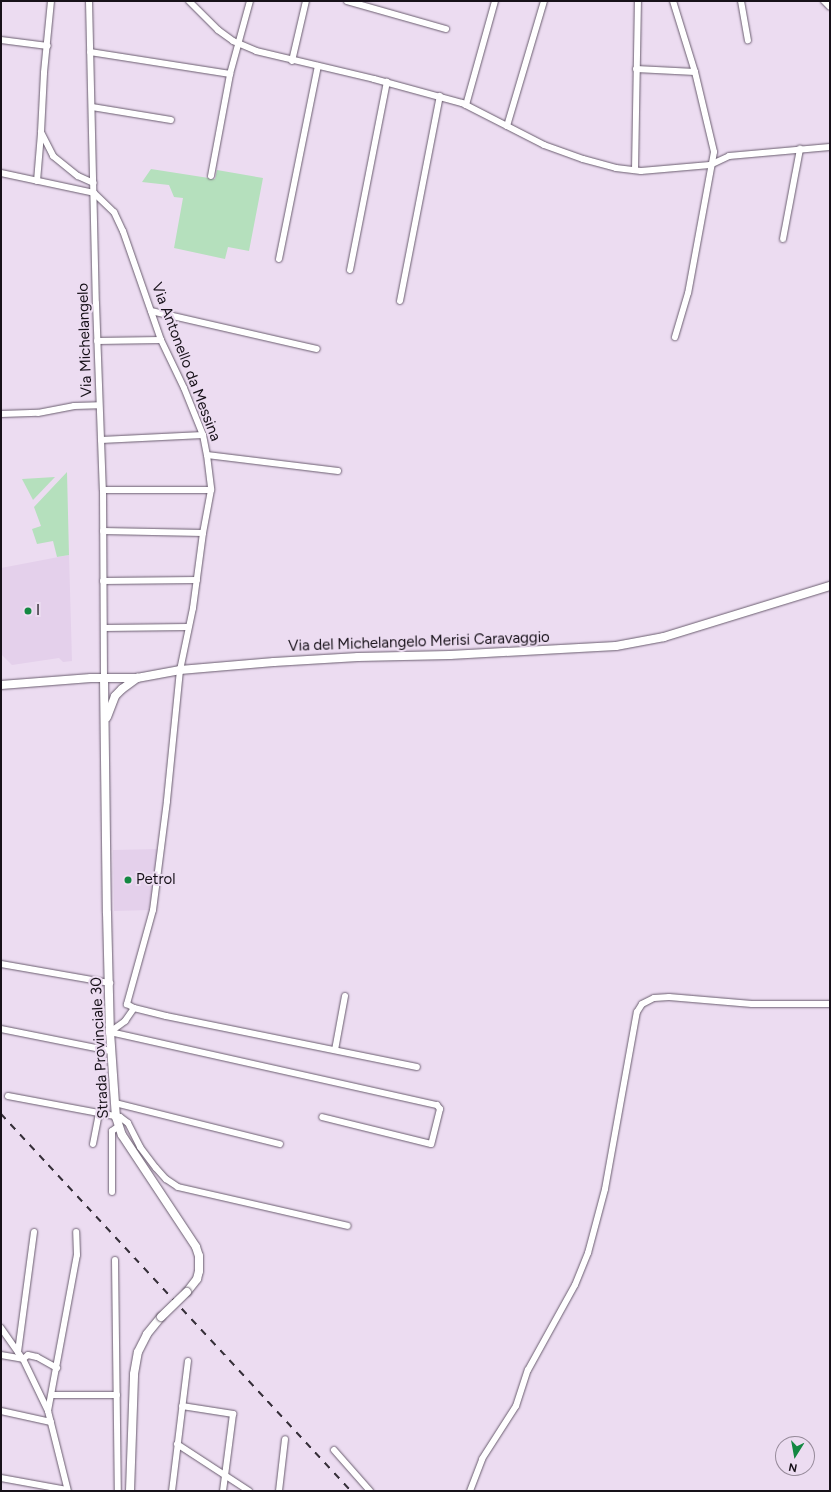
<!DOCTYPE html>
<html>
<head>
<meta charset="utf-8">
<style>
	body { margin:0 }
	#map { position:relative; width:831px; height:1492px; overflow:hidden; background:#ecdcf1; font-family:Figtree,sans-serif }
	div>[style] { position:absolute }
	.built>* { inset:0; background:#e4d0eb }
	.green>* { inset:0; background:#b5e0bd }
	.roads { filter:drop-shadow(0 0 1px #6a5d6f) drop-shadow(0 0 1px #6a5d6f) }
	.minor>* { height:6px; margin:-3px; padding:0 3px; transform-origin:3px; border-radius:3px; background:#fff }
	.tertiary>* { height:8px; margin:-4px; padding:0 4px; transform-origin:4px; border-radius:4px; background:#fff }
	.rail>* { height:2px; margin-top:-1px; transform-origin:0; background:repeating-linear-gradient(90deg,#352e38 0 7px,transparent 0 14px) }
	.bridges { filter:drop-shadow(0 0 1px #6a5d6f) drop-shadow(0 0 1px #6a5d6f) }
	.tertiary-bridge>* { height:8px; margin:-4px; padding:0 4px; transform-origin:4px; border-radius:4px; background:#fff }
	.dots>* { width:11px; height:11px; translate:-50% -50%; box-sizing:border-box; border:2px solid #ecdcf1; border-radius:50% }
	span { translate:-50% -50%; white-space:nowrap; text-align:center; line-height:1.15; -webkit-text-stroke:4px #ecdcf1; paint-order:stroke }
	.street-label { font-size:15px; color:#171119 }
	.poi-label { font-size:15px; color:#171119 }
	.left { translate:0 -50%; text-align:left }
	.frame { position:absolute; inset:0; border:2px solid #171119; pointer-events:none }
	.north { position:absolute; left:775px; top:1436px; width:40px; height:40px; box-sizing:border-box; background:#ecdcf1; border:1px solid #978b9b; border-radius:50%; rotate:191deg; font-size:11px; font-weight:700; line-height:16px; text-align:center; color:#171119 }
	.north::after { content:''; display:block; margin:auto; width:14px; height:18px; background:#138842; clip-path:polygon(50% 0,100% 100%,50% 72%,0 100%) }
</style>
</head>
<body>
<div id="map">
	<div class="built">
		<div style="clip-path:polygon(69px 555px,72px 661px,63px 662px,59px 658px,12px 665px,1px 654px,1px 568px)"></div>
		<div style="clip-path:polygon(159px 849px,149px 910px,114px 911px,113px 850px)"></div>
	</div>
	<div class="green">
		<div style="clip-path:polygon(151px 169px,215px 179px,217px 170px,263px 178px,249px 251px,228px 247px,225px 259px,174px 248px,183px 198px,174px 197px,169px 185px,142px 182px)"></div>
		<div style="clip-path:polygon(67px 472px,69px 555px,57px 557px,53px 541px,37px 544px,32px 529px,41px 526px,34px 507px)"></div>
		<div style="clip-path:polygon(55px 477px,33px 500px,22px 479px)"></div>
	</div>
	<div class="roads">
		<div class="minor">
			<div style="left:51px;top:1px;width:72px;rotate:95.6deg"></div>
			<div style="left:44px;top:73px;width:59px;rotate:92.9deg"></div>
			<div style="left:41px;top:132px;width:27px;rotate:63deg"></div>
			<div style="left:53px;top:156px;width:32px;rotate:39deg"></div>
			<div style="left:78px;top:176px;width:17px;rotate:24deg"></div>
			<div style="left:89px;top:1px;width:302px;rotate:88.7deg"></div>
			<div style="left:96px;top:303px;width:187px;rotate:87.9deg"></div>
			<div style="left:103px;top:490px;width:188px;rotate:89.7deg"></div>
			<div style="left:189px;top:1px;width:41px;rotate:45deg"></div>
			<div style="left:218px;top:30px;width:19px;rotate:36deg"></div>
			<div style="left:233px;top:41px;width:25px;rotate:23deg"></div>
			<div style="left:256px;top:51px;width:121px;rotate:13.3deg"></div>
			<div style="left:374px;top:79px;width:91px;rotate:15.3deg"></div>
			<div style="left:462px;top:103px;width:92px;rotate:27.1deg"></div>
			<div style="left:544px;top:145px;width:41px;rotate:19.7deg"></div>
			<div style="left:583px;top:159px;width:34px;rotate:15deg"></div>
			<div style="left:616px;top:168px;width:25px;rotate:7deg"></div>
			<div style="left:641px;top:171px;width:69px;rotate:-5deg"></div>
			<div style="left:710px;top:165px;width:21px;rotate:-25deg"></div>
			<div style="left:729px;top:156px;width:101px;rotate:-5.1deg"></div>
			<div style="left:347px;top:1px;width:103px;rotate:15.8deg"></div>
			<div style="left:673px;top:1px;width:74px;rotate:72.8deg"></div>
			<div style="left:695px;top:72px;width:82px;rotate:76.6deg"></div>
			<div style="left:714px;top:152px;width:143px;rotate:100.4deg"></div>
			<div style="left:688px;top:293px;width:46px;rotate:106.5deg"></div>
			<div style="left:741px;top:1px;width:40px;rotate:80deg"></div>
			<div style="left:824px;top:1px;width:8px;rotate:45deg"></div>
			<div style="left:1px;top:40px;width:47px;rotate:7.3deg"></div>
			<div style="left:90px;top:52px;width:142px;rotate:8.9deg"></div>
			<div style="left:292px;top:61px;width:62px;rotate:-76.9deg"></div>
			<div style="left:636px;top:69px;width:59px;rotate:2.9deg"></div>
			<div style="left:466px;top:105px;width:108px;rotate:-74.4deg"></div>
			<div style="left:92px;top:107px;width:80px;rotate:9.3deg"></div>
			<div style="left:507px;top:126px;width:130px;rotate:-73.5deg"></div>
			<div style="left:635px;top:170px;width:169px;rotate:-89deg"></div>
			<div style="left:1px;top:173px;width:95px;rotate:12.1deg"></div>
			<div style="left:94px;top:193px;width:28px;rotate:44deg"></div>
			<div style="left:114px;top:212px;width:21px;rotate:65deg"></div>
			<div style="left:123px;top:231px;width:115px;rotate:70.8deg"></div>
			<div style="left:161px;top:340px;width:53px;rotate:64.4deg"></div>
			<div style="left:184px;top:388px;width:51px;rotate:68deg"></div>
			<div style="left:203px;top:435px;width:20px;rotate:79deg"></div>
			<div style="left:207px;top:455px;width:35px;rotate:83deg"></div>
			<div style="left:211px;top:490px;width:44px;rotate:100.5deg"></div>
			<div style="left:203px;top:533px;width:76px;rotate:97.6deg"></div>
			<div style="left:193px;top:608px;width:63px;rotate:101.8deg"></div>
			<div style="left:180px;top:670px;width:132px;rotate:95.7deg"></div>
			<div style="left:167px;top:801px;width:110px;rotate:97.3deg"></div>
			<div style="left:153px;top:910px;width:98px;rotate:105.5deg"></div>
			<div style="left:127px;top:1004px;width:8px;rotate:30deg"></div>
			<div style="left:211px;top:176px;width:104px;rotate:-79.4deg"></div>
			<div style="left:230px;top:74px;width:76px;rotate:-74.7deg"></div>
			<div style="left:37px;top:181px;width:48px;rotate:-85.2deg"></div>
			<div style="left:783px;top:239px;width:92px;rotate:-79.3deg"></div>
			<div style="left:279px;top:259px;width:197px;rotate:-78.6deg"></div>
			<div style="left:350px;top:270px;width:192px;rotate:-78.9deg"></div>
			<div style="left:400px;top:301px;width:209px;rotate:-79deg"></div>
			<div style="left:151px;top:311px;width:170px;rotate:12.9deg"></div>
			<div style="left:97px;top:341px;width:64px;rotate:-0.9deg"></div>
			<div style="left:1px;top:414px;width:37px;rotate:-2deg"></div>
			<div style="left:38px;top:413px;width:37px;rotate:-11deg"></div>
			<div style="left:74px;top:406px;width:25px;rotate:-2deg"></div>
			<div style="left:101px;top:440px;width:102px;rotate:-2.8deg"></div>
			<div style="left:207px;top:455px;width:132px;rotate:7deg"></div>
			<div style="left:103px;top:490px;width:108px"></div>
			<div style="left:103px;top:531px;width:100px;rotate:1.1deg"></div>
			<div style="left:103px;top:581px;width:94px;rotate:-0.6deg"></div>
			<div style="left:104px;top:628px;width:84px;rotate:-0.7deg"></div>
			<div style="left:1px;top:964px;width:111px;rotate:9.9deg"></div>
			<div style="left:1px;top:1029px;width:112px;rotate:11.3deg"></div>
			<div style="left:110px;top:1032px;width:335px;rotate:12.6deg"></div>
			<div style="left:437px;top:1105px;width:5px;rotate:53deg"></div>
			<div style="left:440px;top:1109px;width:36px;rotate:104deg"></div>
			<div style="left:431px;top:1144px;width:112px;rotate:-166.1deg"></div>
			<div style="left:110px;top:1032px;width:19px;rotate:-36deg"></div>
			<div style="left:125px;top:1021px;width:16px;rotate:-55deg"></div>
			<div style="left:134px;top:1008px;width:33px;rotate:14deg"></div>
			<div style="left:166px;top:1016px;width:256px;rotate:11.5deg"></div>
			<div style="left:335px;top:1050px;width:55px;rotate:-79.5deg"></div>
			<div style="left:8px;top:1096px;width:114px;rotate:10.6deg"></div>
			<div style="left:120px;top:1117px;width:10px;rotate:37deg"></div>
			<div style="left:128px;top:1123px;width:27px;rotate:63deg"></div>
			<div style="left:140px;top:1147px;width:26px;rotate:53deg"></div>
			<div style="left:156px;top:1168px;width:15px;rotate:48deg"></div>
			<div style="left:166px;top:1179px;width:14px;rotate:34deg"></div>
			<div style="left:178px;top:1187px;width:174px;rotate:12.9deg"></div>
			<div style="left:115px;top:1103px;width:170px;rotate:14deg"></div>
			<div style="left:93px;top:1144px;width:32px;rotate:-79deg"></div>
			<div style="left:112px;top:1192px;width:61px;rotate:-90deg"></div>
			<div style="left:112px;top:1131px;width:9px;rotate:-36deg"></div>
			<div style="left:115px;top:1260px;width:231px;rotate:89.3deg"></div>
			<div style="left:1px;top:1328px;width:38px;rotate:55deg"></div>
			<div style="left:23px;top:1359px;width:58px;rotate:64.3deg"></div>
			<div style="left:48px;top:1411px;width:82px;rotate:76deg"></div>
			<div style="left:18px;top:1352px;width:121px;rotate:-82.4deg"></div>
			<div style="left:1px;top:1355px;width:22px;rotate:10deg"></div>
			<div style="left:23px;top:1359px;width:6px;rotate:-39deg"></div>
			<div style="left:28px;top:1355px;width:9px;rotate:13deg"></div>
			<div style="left:37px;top:1357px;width:23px;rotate:29deg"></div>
			<div style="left:52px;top:1395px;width:65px"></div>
			<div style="left:182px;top:1406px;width:52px;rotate:8.9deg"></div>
			<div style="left:233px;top:1414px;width:78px;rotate:97.4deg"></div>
			<div style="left:1px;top:1411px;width:51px;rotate:12.4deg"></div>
			<div style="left:48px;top:1411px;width:159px;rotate:-79.5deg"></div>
			<div style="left:77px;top:1255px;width:23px;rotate:-92deg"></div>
			<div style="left:177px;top:1444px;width:86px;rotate:33.1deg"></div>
			<div style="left:334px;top:1450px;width:55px;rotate:48.7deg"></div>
			<div style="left:1px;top:1478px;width:67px;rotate:10.3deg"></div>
			<div style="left:172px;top:1491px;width:131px;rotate:-83deg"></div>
			<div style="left:279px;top:1491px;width:52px;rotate:-83.4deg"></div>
			<div style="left:470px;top:1491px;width:34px;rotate:-69deg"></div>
			<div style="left:482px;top:1459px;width:63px;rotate:-57.3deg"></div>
			<div style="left:516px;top:1406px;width:38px;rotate:-72deg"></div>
			<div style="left:528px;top:1370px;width:97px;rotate:-61.1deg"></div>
			<div style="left:575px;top:1285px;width:35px;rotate:-68deg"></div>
			<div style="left:588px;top:1253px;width:66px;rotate:-75.1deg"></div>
			<div style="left:605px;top:1189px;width:180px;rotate:-79.8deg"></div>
			<div style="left:637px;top:1012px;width:9px;rotate:-58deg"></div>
			<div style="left:642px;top:1004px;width:13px;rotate:-27deg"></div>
			<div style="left:654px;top:998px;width:15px;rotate:-4deg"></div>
			<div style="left:669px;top:997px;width:83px;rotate:4.8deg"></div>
			<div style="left:752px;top:1004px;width:78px"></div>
		</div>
		<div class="tertiary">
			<div style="left:104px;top:678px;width:235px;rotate:89.3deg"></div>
			<div style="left:107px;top:913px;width:119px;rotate:88.6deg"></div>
			<div style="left:110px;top:1032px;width:85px;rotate:86deg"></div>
			<div style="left:116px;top:1117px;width:19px;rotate:72deg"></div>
			<div style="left:122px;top:1135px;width:134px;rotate:56.5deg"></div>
			<div style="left:196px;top:1247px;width:9px;rotate:72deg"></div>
			<div style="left:199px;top:1256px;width:15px;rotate:90deg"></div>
			<div style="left:199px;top:1271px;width:8px;rotate:104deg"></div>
			<div style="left:197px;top:1279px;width:16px;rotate:128deg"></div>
			<div style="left:1px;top:685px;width:90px;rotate:-4.4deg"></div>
			<div style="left:91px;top:678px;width:46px"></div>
			<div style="left:137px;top:678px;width:44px;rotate:-10.5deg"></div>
			<div style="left:180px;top:670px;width:94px;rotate:-4.9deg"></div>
			<div style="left:274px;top:662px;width:84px;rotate:-3.4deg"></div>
			<div style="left:358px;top:657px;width:92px;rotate:-1.2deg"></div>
			<div style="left:450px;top:655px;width:166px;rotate:-3.1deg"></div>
			<div style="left:616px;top:646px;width:49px;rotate:-10.6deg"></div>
			<div style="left:664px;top:637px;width:174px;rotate:-17.1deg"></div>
			<div style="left:107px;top:717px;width:22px;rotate:-69deg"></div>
			<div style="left:115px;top:696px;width:10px;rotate:-45deg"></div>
			<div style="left:122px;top:689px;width:19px;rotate:-36deg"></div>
			<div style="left:130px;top:1491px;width:117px;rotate:-88deg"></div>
			<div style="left:134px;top:1374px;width:22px;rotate:-80deg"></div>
			<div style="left:138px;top:1352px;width:20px;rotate:-63deg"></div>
			<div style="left:147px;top:1334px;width:22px;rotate:-51deg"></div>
		</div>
	</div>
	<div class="rail">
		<div style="left:1px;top:1114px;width:514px;rotate:47.13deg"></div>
	</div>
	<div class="bridges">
		<div class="tertiary-bridge">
			<div style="left:161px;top:1317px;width:36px;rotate:-44deg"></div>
		</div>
	</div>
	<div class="dots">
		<div style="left:28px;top:611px;background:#138842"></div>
		<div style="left:128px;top:880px;background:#138842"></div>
	</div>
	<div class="street-label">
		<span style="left:85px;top:340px;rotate:-92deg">Via Michelangelo</span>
		<span style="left:186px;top:362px;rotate:69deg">Via Antonello da Messina</span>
		<span style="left:419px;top:642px;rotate:-2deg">Via del Michelangelo Merisi Caravaggio</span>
		<span style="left:100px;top:1048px;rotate:-93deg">Strada Provinciale 30</span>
	</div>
	<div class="poi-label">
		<span class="left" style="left:36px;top:611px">I</span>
		<span class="left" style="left:136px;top:880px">Petrol</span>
	</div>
	<div class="frame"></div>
	<div class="north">N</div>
</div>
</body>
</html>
